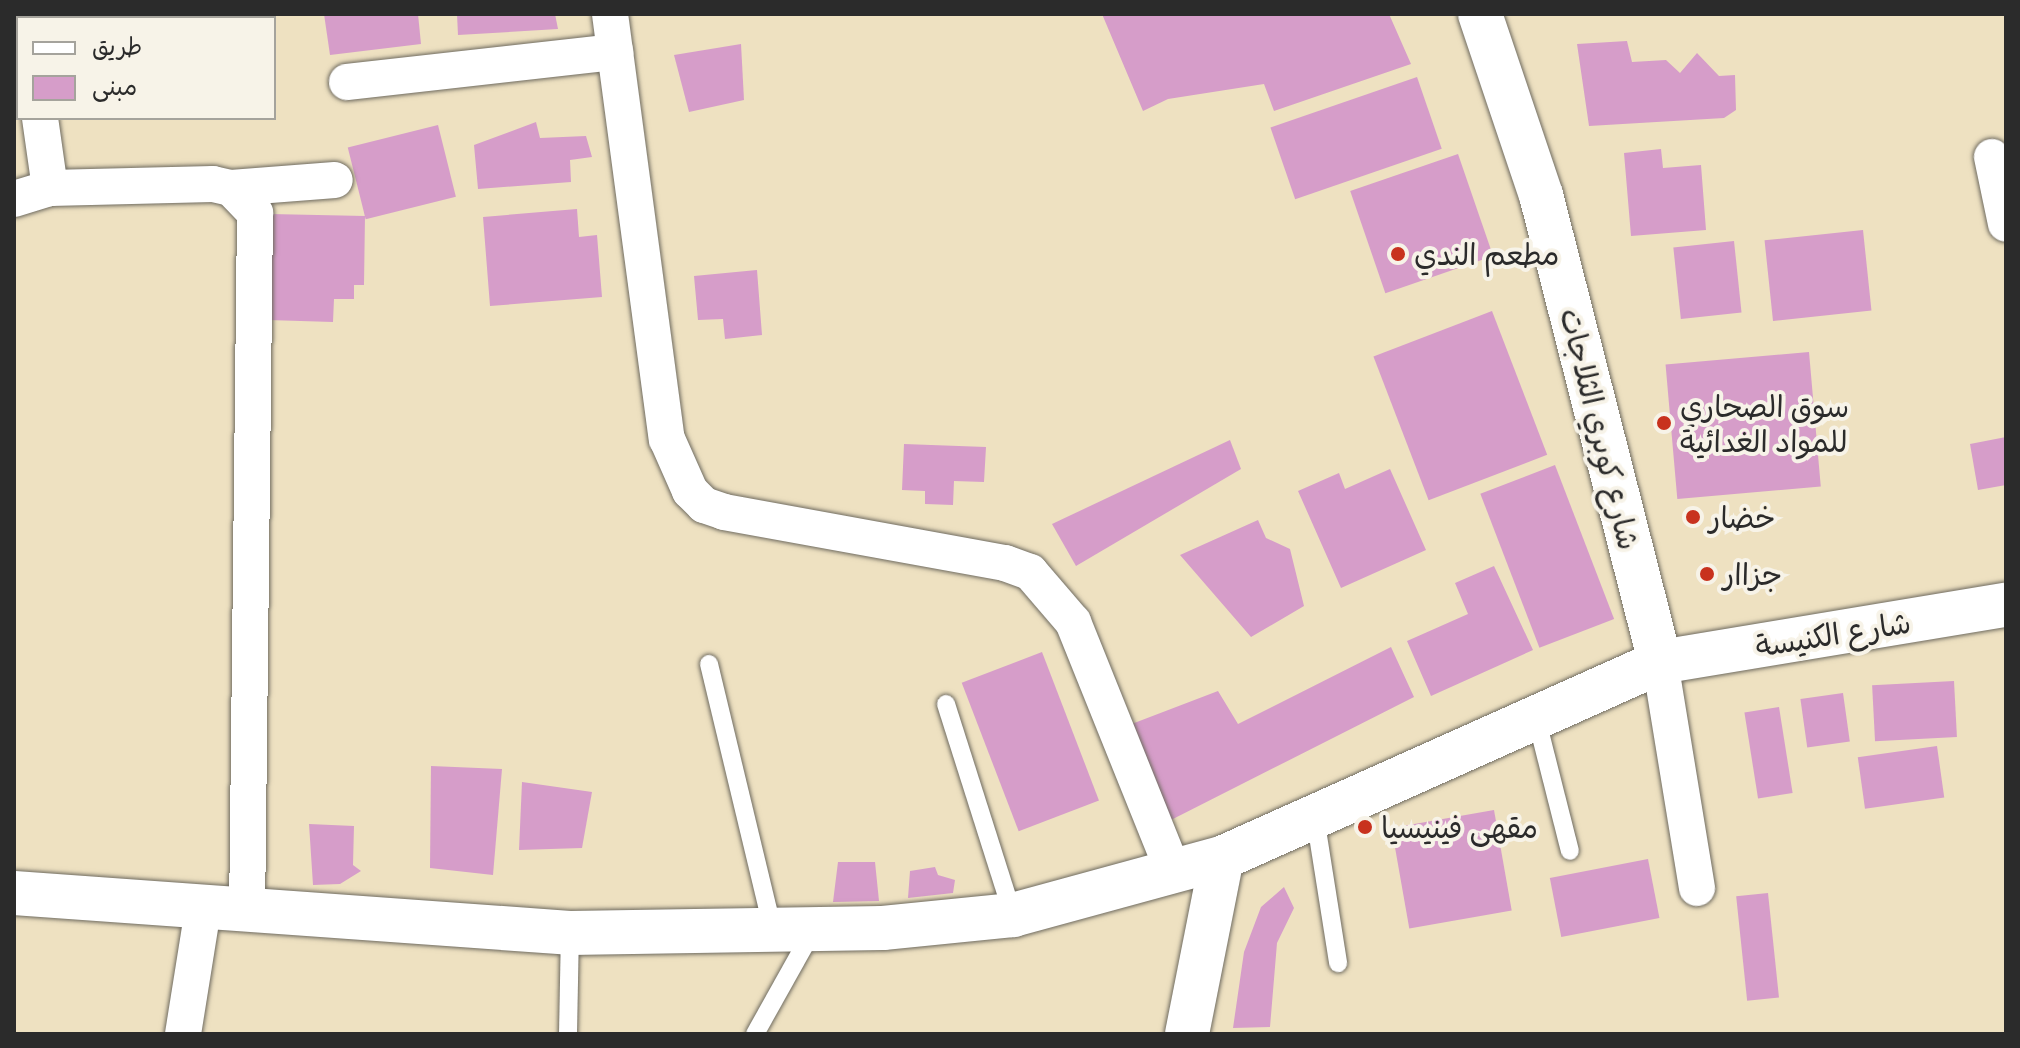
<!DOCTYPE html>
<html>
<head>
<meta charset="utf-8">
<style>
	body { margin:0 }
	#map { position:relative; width:2020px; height:1048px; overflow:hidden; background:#eee1c1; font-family:"Patrick Hand","Playpen Sans Arabic",sans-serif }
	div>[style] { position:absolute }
	.building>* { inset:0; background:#d69dc9; transform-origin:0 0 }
	.roads { filter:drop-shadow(0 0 2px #6f6b60) drop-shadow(0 0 2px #6f6b60) }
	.lane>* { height:18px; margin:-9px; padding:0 9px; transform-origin:9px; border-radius:9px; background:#fff }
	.street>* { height:36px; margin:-18px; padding:0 18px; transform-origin:18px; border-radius:18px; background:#fff }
	.secondary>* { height:44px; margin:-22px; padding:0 22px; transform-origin:22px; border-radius:22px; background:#fff }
	.dots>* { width:22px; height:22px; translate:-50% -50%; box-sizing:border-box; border:4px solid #f7f3e8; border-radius:50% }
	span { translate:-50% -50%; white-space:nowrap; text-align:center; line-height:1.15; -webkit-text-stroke:8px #f7f3e8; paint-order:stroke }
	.poi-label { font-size:30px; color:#2b2b2b }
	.left { translate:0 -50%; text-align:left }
	.street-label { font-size:30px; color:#2b2b2b }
	.frame { position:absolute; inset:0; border:16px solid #2b2b2b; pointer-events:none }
	.legend { position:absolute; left:16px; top:16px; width:260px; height:104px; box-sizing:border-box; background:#f7f3e8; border:2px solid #a5a39c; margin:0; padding:10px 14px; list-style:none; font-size:24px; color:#2b2b2b }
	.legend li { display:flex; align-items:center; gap:16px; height:40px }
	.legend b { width:40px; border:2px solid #a5a39c }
</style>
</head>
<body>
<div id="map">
	<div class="building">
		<div style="left:89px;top:14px;width:128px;height:4px"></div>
		<div style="clip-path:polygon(324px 14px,418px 14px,421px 44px,330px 55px)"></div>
		<div style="clip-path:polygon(457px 14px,555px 14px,558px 29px,458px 35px)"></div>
		<div style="clip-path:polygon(1102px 14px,1389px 14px,1411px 64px,1274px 111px,1264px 84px,1168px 99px,1143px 111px)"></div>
		<div style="clip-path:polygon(1627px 41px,1632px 62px,1666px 60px,1680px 73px,1697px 53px,1719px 76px,1735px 75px,1736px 110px,1724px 118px,1589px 126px,1577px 44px)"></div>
		<div style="clip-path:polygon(741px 44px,744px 100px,689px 112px,674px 55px)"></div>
		<div style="left:1417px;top:77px;width:76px;height:155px;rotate:71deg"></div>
		<div style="clip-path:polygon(536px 122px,540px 138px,586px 136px,592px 157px,570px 160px,571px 182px,478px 189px,474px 145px)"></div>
		<div style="left:438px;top:125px;width:74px;height:93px;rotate:76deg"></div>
		<div style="clip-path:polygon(1661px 149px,1663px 168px,1701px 165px,1706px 230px,1631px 236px,1624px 153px)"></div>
		<div style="left:1458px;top:154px;width:108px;height:114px;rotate:71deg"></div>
		<div style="clip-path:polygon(577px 209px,579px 237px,597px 235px,602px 297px,490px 306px,483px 217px)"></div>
		<div style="clip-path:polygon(270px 214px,365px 216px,364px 285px,354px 285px,354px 299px,334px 299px,333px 322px,268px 320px)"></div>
		<div style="left:1863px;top:230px;width:81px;height:99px;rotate:84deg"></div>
		<div style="left:1734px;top:241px;width:72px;height:61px;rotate:84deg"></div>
		<div style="clip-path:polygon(757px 270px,762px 335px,725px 339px,723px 319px,698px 320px,694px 276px)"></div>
		<div style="left:1492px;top:311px;width:154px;height:127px;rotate:69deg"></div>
		<div style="left:1809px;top:352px;width:135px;height:144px;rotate:85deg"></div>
		<div style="clip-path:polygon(2006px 437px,2006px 485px,1978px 490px,1970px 444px)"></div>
		<div style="clip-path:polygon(1230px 440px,1241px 469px,1076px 566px,1052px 524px)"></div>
		<div style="clip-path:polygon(904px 444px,986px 447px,984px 482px,954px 481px,953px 505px,925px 504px,925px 491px,902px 490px)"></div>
		<div style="left:1555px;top:465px;width:165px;height:80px;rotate:69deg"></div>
		<div style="clip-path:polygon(1390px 469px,1426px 550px,1341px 588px,1298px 491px,1339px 473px,1345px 489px)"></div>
		<div style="clip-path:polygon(1258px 520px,1266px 538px,1290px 549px,1304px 606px,1251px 637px,1180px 555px)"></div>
		<div style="clip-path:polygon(1494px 566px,1533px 650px,1431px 696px,1407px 641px,1468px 614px,1455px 583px)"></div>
		<div style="clip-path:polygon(1391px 647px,1414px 697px,1167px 822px,1129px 725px,1218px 691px,1238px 724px)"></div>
		<div style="left:1042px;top:652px;width:159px;height:86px;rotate:69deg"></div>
		<div style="left:1954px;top:681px;width:56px;height:82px;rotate:87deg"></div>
		<div style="left:1843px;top:693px;width:49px;height:43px;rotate:82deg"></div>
		<div style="left:1779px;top:707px;width:87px;height:35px;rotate:81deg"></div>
		<div style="left:1937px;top:746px;width:52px;height:80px;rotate:82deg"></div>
		<div style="clip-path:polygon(431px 766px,502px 769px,493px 875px,430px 868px)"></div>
		<div style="clip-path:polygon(522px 782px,592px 792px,582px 848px,519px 850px)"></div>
		<div style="left:1494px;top:810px;width:102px;height:104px;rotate:80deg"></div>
		<div style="clip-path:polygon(309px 824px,354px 826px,353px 865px,361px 871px,340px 884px,313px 885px)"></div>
		<div style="left:1648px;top:859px;width:60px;height:100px;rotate:79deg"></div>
		<div style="clip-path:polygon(838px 862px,875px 862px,879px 901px,833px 902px)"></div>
		<div style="clip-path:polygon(935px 867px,938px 875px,955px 880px,953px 893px,908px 898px,910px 871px)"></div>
		<div style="clip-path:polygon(1284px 887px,1294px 908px,1277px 943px,1270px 1027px,1233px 1028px,1244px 952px,1261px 907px)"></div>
		<div style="left:1768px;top:893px;width:105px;height:32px;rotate:84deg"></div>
	</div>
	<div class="roads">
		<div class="lane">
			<div style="left:187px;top:14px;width:4px;rotate:76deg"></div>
			<div style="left:709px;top:664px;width:274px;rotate:76.5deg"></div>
			<div style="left:946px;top:704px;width:221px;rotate:72.4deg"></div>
			<div style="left:1536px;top:717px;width:138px;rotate:75.8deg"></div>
			<div style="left:1315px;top:817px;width:148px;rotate:81deg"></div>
			<div style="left:568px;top:1034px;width:101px;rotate:-88.9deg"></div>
			<div style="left:755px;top:1034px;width:117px;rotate:-60.8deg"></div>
		</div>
		<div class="street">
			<div style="left:24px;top:14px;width:4px;rotate:76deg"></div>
			<div style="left:610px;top:14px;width:429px;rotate:82.4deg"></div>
			<div style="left:667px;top:439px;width:57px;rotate:66.1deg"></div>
			<div style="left:690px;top:491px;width:20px;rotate:45deg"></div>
			<div style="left:704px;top:505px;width:21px;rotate:19deg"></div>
			<div style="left:724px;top:512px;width:286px;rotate:10.3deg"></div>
			<div style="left:1005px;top:563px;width:27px;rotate:20deg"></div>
			<div style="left:1030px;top:572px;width:66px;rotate:49.3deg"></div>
			<div style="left:1073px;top:622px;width:271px;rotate:68.1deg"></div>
			<div style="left:347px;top:82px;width:270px;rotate:-6.4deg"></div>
			<div style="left:40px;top:118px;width:71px;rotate:81.9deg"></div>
			<div style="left:1992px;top:157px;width:68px;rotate:78.2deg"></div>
			<div style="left:231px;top:188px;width:104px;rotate:-4.4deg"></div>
			<div style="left:14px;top:199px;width:38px;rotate:-17deg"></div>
			<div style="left:50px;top:188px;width:163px;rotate:-1.4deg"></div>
			<div style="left:213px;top:184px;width:18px;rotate:13deg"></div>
			<div style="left:231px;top:188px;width:35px;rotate:46deg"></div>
			<div style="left:255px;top:213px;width:700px;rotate:90.65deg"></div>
			<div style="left:1660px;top:662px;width:229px;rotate:80.7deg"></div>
			<div style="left:183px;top:1034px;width:127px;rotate:-80.9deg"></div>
		</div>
		<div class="secondary">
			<div style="left:1480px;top:14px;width:191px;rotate:71.4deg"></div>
			<div style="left:1541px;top:195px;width:482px;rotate:75.7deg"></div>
			<div style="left:14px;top:893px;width:557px;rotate:4.11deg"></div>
			<div style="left:570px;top:933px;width:313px;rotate:-0.9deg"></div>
			<div style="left:883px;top:928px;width:131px;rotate:-5.7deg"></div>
			<div style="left:1013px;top:915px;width:217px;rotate:-15.3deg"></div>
			<div style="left:1187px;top:1034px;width:179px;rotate:-78.8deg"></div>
			<div style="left:1222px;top:858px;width:480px;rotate:-24.1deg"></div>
			<div style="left:1660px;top:662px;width:351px;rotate:-9.4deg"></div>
		</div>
	</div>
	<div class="dots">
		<div style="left:1398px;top:254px;background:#c8321e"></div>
		<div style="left:1664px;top:423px;background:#c8321e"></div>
		<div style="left:1693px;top:517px;background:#c8321e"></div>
		<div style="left:1707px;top:574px;background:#c8321e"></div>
		<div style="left:1365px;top:827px;background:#c8321e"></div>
	</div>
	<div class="poi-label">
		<span class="left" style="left:1414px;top:254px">مطعم الندي</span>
		<span class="left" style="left:1680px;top:423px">سوق الصحاري<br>للمواد الغدائية</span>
		<span class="left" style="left:1709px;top:517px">خضار</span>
		<span class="left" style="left:1723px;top:574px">جزاار</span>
		<span class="left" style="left:1381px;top:827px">مقهى فينيسيا</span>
	</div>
	<div class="street-label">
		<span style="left:1600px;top:429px;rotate:76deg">شارع كوبري الثلاجات</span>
		<span style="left:1833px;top:634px;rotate:-9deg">شارع الكنيسة</span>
	</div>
	<div class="frame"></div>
	<ul class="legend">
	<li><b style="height:10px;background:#fff"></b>طريق</li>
	<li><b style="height:22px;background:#d69dc9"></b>مبنى</li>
	</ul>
</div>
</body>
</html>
